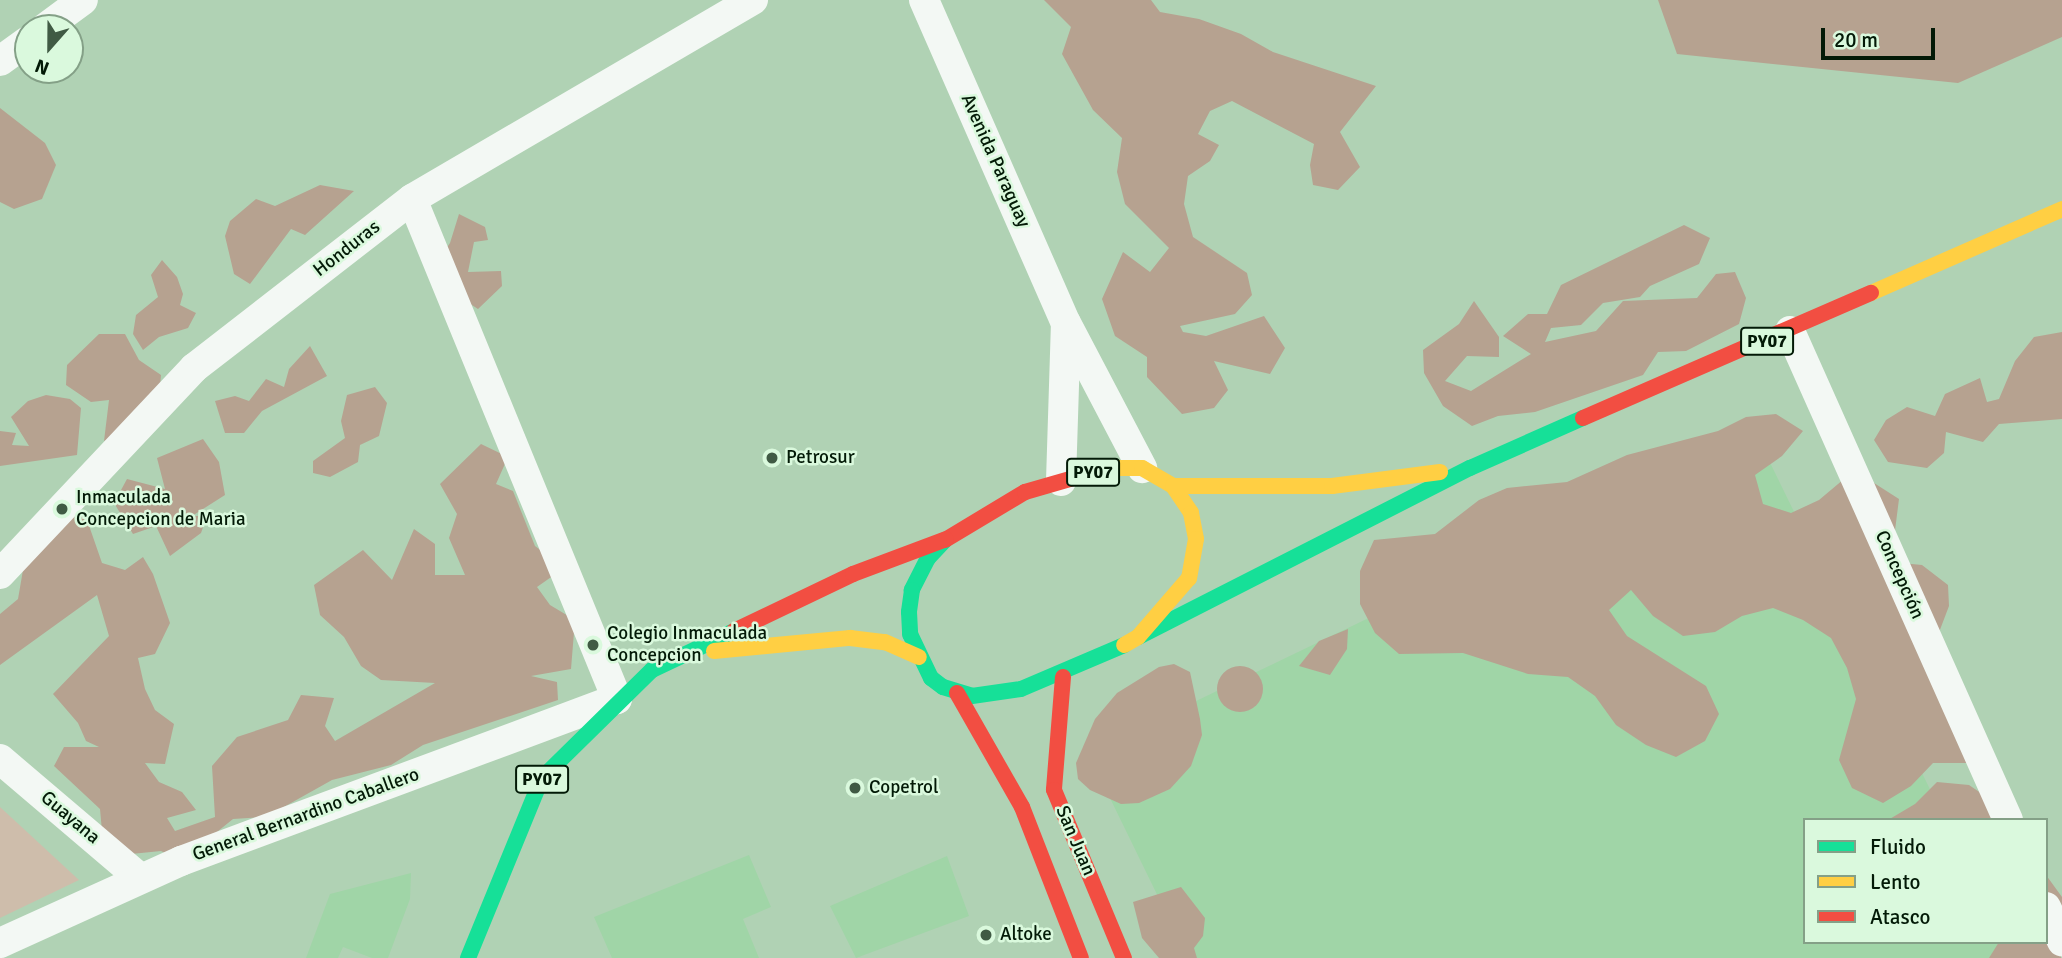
<!DOCTYPE html>
<html>
<head>
<meta charset="utf-8">
<style>
	body { margin:0 }
	#map { position:relative; width:2062px; height:958px; overflow:hidden; background:#b0d2b4; font-family:Signika,sans-serif }
	div>[style] { position:absolute }
	.built>* { inset:0; background:#a0d5a7 }
	.green>* { inset:0; background:#cebdab }
	.forest>* { inset:0; background:#b6a290 }
	.round { border-radius:50% }
	.street>* { height:30px; margin:-15px; padding:0 15px; transform-origin:15px; border-radius:15px; background:#f3f8f4 }
	.fast>* { height:16px; margin:-8px; padding:0 8px; transform-origin:8px; border-radius:8px; background:#16e098 }
	.slow>* { height:16px; margin:-8px; padding:0 8px; transform-origin:8px; border-radius:8px; background:#ffcf43 }
	.jam>* { height:16px; margin:-8px; padding:0 8px; transform-origin:8px; border-radius:8px; background:#f24e42 }
	.dots>* { width:19px; height:19px; translate:-50% -50%; box-sizing:border-box; border:4px solid #daf9dd; border-radius:50% }
	span { translate:-50% -50%; white-space:nowrap; text-align:center; line-height:1.15; -webkit-text-stroke:5px #daf9dd; paint-order:stroke }
	.shield-label span { padding:2px 5px; background:#daf9dd; border:2px solid; border-radius:5px; -webkit-text-stroke-width:0 }
	.shield-label { font-size:18px; color:#031a07; font-weight:700 }
	.street-label { font-size:19px; color:#031a07 }
	.poi-label { font-size:19px; color:#031a07 }
	.left { translate:0 -50%; text-align:left }
	.legend { position:absolute; left:1803px; top:818px; width:245px; height:126px; box-sizing:border-box; background:#daf9dd; border:2px solid #84a087; margin:0; padding:9px 12px; list-style:none; font-size:21px; color:#031a07 }
	.legend li { display:flex; align-items:center; gap:14px; height:35px }
	.legend b { width:35px; border:2px solid #84a087 }
	.north { position:absolute; left:14px; top:14px; width:70px; height:70px; box-sizing:border-box; background:#daf9dd; border:2px solid #84a087; border-radius:50%; rotate:201deg; font-size:19px; font-weight:700; line-height:28px; text-align:center; color:#031a07 }
	.north::after { content:''; display:block; margin:auto; width:24px; height:32px; background:#405a44; clip-path:polygon(50% 0,100% 100%,50% 72%,0 100%) }
	.scale { position:absolute; left:1821px; top:28px; width:114px; height:32px; box-sizing:border-box; border:4px solid #031a07; border-top:0; padding-left:9px; font-size:21px; line-height:24px; white-space:nowrap; color:#031a07; -webkit-text-stroke:5px #daf9dd; paint-order:stroke }
</style>
</head>
<body>
<div id="map">
	<div class="built">
		<div style="clip-path:polygon(1755px 432px,1945px 820px,1805px 820px,1805px 942px,2005px 942px,2012px 958px,1188px 958px,1088px 753px)"></div>
		<div style="clip-path:polygon(749px 855px,771px 907px,743px 919px,759px 958px,612px 958px,594px 917px)"></div>
		<div style="clip-path:polygon(947px 856px,969px 916px,856px 958px,830px 906px)"></div>
		<div style="clip-path:polygon(411px 873px,410px 899px,388px 958px,372px 958px,343px 947px,338px 958px,306px 958px,330px 894px)"></div>
	</div>
	<div class="green">
		<div style="clip-path:polygon(0 807px,79px 880px,0 918px)"></div>
	</div>
	<div class="forest">
		<div style="clip-path:polygon(1044px 0,1151px 0,1160px 12px,1199px 19px,1241px 34px,1273px 52px,1376px 86px,1340px 132px,1360px 167px,1338px 190px,1313px 185px,1310px 165px,1314px 144px,1232px 101px,1210px 111px,1198px 134px,1219px 145px,1210px 161px,1188px 176px,1184px 204px,1193px 237px,1247px 273px,1252px 295px,1235px 314px,1180px 326px,1183px 332px,1206px 336px,1264px 316px,1285px 348px,1270px 374px,1214px 361px,1228px 390px,1214px 408px,1182px 414px,1147px 377px,1147px 357px,1115px 336px,1102px 299px,1123px 252px,1150px 272px,1169px 248px,1125px 204px,1117px 172px,1122px 138px,1093px 110px,1062px 54px,1071px 27px)"></div>
		<div style="clip-path:polygon(1658px 0,2062px 0,2062px 37px,1958px 83px,1677px 54px)"></div>
		<div style="clip-path:polygon(0 108px,45px 143px,56px 165px,42px 199px,14px 209px,0 202px)"></div>
		<div style="clip-path:polygon(320px 185px,354px 191px,305px 235px,291px 229px,250px 284px,234px 274px,225px 236px,230px 221px,256px 199px,275px 206px)"></div>
		<div style="clip-path:polygon(459px 214px,485px 227px,488px 240px,474px 242px,468px 272px,501px 271px,502px 286px,478px 309px,449px 290px,437px 262px,450px 243px)"></div>
		<div style="clip-path:polygon(1684px 225px,1710px 238px,1699px 264px,1650px 286px,1640px 297px,1603px 303px,1581px 325px,1551px 328px,1545px 342px,1596px 331px,1623px 301px,1697px 298px,1716px 274px,1735px 272px,1746px 298px,1739px 324px,1686px 351px,1658px 352px,1643px 375px,1535px 412px,1498px 416px,1472px 426px,1443px 406px,1424px 373px,1423px 350px,1459px 324px,1474px 301px,1499px 337px,1499px 357px,1467px 356px,1445px 381px,1471px 391px,1531px 354px,1503px 336px,1528px 314px,1547px 314px,1561px 285px)"></div>
		<div style="clip-path:polygon(162px 260px,177px 277px,183px 294px,180px 305px,196px 313px,188px 328px,159px 337px,143px 350px,133px 334px,136px 315px,158px 297px,151px 275px)"></div>
		<div style="clip-path:polygon(2062px 332px,2062px 419px,1999px 424px,1983px 442px,1946px 432px,1944px 453px,1927px 468px,1888px 462px,1874px 440px,1886px 420px,1907px 407px,1935px 416px,1945px 394px,1980px 378px,1987px 402px,1999px 399px,2015px 361px,2034px 337px)"></div>
		<div style="clip-path:polygon(99px 334px,125px 334px,139px 360px,161px 375px,160px 387px,139px 426px,104px 441px,109px 400px,91px 402px,66px 385px,67px 365px)"></div>
		<div style="clip-path:polygon(310px 346px,327px 376px,262px 411px,244px 433px,225px 433px,215px 401px,235px 396px,249px 401px,266px 379px,284px 387px,289px 369px)"></div>
		<div style="clip-path:polygon(375px 387px,387px 403px,379px 436px,360px 445px,358px 462px,330px 477px,313px 473px,313px 461px,345px 438px,341px 421px,347px 395px)"></div>
		<div style="clip-path:polygon(46px 395px,70px 399px,81px 408px,77px 455px,0 466px,0 431px,16px 433px,12px 445px,29px 446px,11px 417px,28px 401px)"></div>
		<div style="clip-path:polygon(1776px 414px,1803px 431px,1782px 456px,1755px 475px,1763px 504px,1791px 513px,1819px 500px,1844px 479px,1874px 483px,1899px 499px,1891px 562px,1922px 565px,1948px 585px,1949px 606px,1938px 635px,1967px 763px,1933px 763px,1911px 786px,1883px 803px,1852px 788px,1839px 760px,1856px 699px,1847px 668px,1831px 638px,1803px 620px,1773px 608px,1742px 616px,1715px 632px,1683px 636px,1653px 616px,1631px 590px,1609px 610px,1627px 636px,1706px 686px,1719px 714px,1705px 741px,1676px 757px,1646px 745px,1616px 725px,1595px 696px,1568px 677px,1528px 674px,1463px 653px,1399px 654px,1375px 633px,1360px 604px,1360px 571px,1374px 540px,1435px 534px,1479px 500px,1507px 488px,1567px 482px,1627px 455px,1718px 431px,1746px 417px)"></div>
		<div style="clip-path:polygon(203px 439px,219px 462px,225px 495px,192px 516px,207px 516px,201px 533px,170px 556px,156px 526px,133px 534px,114px 503px,127px 479px,165px 489px,157px 458px)"></div>
		<div style="clip-path:polygon(481px 444px,508px 457px,496px 484px,513px 491px,535px 546px,564px 568px,537px 587px,550px 605px,575px 620px,571px 669px,531px 676px,557px 682px,558px 700px,423px 745px,391px 765px,332px 780px,266px 817px,233px 819px,181px 861px,161px 851px,131px 854px,102px 831px,100px 809px,54px 766px,64px 747px,99px 747px,86px 741px,78px 723px,53px 694px,109px 636px,97px 595px,0 665px,0 614px,18px 599px,23px 570px,62px 509px,85px 514px,102px 563px,125px 570px,143px 557px,153px 574px,170px 623px,155px 654px,138px 658px,145px 689px,155px 710px,174px 724px,165px 764px,145px 763px,159px 782px,182px 792px,196px 810px,167px 818px,175px 831px,215px 817px,212px 766px,237px 737px,288px 720px,301px 695px,334px 698px,325px 726px,335px 741px,435px 683px,381px 680px,361px 666px,344px 637px,320px 615px,314px 585px,363px 550px,392px 580px,414px 529px,435px 544px,435px 575px,465px 575px,449px 538px,457px 514px,440px 484px)"></div>
		<div style="clip-path:polygon(1348px 629px,1347px 649px,1330px 675px,1299px 666px,1319px 641px)"></div>
		<div style="clip-path:polygon(1174px 664px,1190px 672px,1200px 719px,1202px 735px,1191px 766px,1170px 789px,1139px 803px,1121px 804px,1090px 790px,1078px 779px,1076px 763px,1095px 719px,1117px 693px,1159px 667px)"></div>
		<div class="round" style="left:1217px;top:666px;width:46px;height:46px"></div>
		<div style="clip-path:polygon(1937px 782px,1969px 785px,1997px 804px,2005px 820px,1888px 820px,1915px 804px)"></div>
		<div style="clip-path:polygon(2046px 875px,2062px 897px,2061px 958px,1989px 958px,1999px 942px,2046px 942px)"></div>
		<div style="clip-path:polygon(1181px 887px,1205px 918px,1203px 936px,1194px 948px,1197px 958px,1159px 958px,1142px 938px,1133px 902px)"></div>
	</div>
	<div class="street">
		<div style="left:924px;top:0;width:353px;rotate:66.3deg"></div>
		<div style="left:1066px;top:323px;width:164px;rotate:62.3deg"></div>
		<div style="left:45px;top:28px;width:47px;rotate:-36.4deg"></div>
		<div style="left:0;top:61px;width:34px;rotate:-36deg"></div>
		<div style="left:1790px;top:331px;width:535px;rotate:65.97deg"></div>
		<div style="left:1061px;top:481px;width:155px;rotate:-88.2deg"></div>
		<div style="left:0;top:574px;width:283px;rotate:-46.7deg"></div>
		<div style="left:194px;top:368px;width:276px;rotate:-37.8deg"></div>
		<div style="left:412px;top:199px;width:395px;rotate:-30.3deg"></div>
		<div style="left:0;top:759px;width:184px;rotate:40.4deg"></div>
		<div style="left:2046px;top:907px;width:38px;rotate:65deg"></div>
		<div style="left:0;top:943px;width:199px;rotate:-24.4deg"></div>
		<div style="left:181px;top:861px;width:465px;rotate:-20.4deg"></div>
		<div style="left:617px;top:699px;width:540px;rotate:-112.29deg"></div>
	</div>
	<div class="fast">
		<div style="left:945px;top:540px;width:25px;rotate:133deg"></div>
		<div style="left:928px;top:558px;width:36px;rotate:117deg"></div>
		<div style="left:912px;top:590px;width:22px;rotate:98deg"></div>
		<div style="left:909px;top:612px;width:22px;rotate:87deg"></div>
		<div style="left:910px;top:634px;width:49px;rotate:64.5deg"></div>
		<div style="left:931px;top:678px;width:15px;rotate:37deg"></div>
		<div style="left:943px;top:687px;width:30px;rotate:17deg"></div>
		<div style="left:972px;top:696px;width:49px;rotate:-8.1deg"></div>
		<div style="left:1021px;top:689px;width:112px;rotate:-23.1deg"></div>
		<div style="left:1138px;top:637px;width:373px;rotate:-27deg"></div>
		<div style="left:1470px;top:468px;width:124px;rotate:-23.9deg"></div>
		<div style="left:468px;top:958px;width:195px;rotate:-67.7deg"></div>
		<div style="left:542px;top:778px;width:154px;rotate:-44.5deg"></div>
		<div style="left:652px;top:670px;width:91px;rotate:-25.4deg"></div>
	</div>
	<div class="slow">
		<div style="left:1871px;top:293px;width:209px;rotate:-23.7deg"></div>
		<div style="left:1108px;top:468px;width:34px"></div>
		<div style="left:1142px;top:468px;width:36px;rotate:30deg"></div>
		<div style="left:1173px;top:486px;width:32px;rotate:56deg"></div>
		<div style="left:1191px;top:513px;width:26px;rotate:79deg"></div>
		<div style="left:1196px;top:539px;width:40px;rotate:100deg"></div>
		<div style="left:1189px;top:578px;width:78px;rotate:130.8deg"></div>
		<div style="left:1138px;top:637px;width:16px;rotate:150deg"></div>
		<div style="left:1173px;top:486px;width:159px"></div>
		<div style="left:1332px;top:486px;width:109px;rotate:-7.4deg"></div>
		<div style="left:714px;top:651px;width:137px;rotate:-5.5deg"></div>
		<div style="left:850px;top:638px;width:35px;rotate:7deg"></div>
		<div style="left:885px;top:642px;width:37px;rotate:24deg"></div>
	</div>
	<div class="jam">
		<div style="left:1583px;top:418px;width:314px;rotate:-23.5deg"></div>
		<div style="left:945px;top:540px;width:93px;rotate:-31deg"></div>
		<div style="left:1025px;top:492px;width:86px;rotate:-16.1deg"></div>
		<div style="left:734px;top:631px;width:132px;rotate:-25.6deg"></div>
		<div style="left:853px;top:574px;width:99px;rotate:-20.6deg"></div>
		<div style="left:1063px;top:677px;width:113px;rotate:94.6deg"></div>
		<div style="left:1054px;top:790px;width:182px;rotate:67.4deg"></div>
		<div style="left:957px;top:693px;width:131px;rotate:60.3deg"></div>
		<div style="left:1022px;top:807px;width:162px;rotate:68.7deg"></div>
	</div>
	<div class="dots">
		<div style="left:772px;top:458px;background:#405a44"></div>
		<div style="left:62px;top:509px;background:#405a44"></div>
		<div style="left:593px;top:645px;background:#405a44"></div>
		<div style="left:855px;top:788px;background:#405a44"></div>
		<div style="left:986px;top:935px;background:#405a44"></div>
	</div>
	<div class="shield-label">
		<span style="left:1767px;top:341px">PY07</span>
		<span style="left:1093px;top:472px">PY07</span>
		<span style="left:542px;top:779px">PY07</span>
	</div>
	<div class="street-label">
		<span style="left:995px;top:161px;rotate:66deg">Avenida Paraguay</span>
		<span style="left:347px;top:249px;rotate:-38deg">Honduras</span>
		<span style="left:1899px;top:575px;rotate:66deg">Concepción</span>
		<span style="left:306px;top:815px;rotate:-20deg">General Bernardino Caballero</span>
		<span style="left:70px;top:818px;rotate:40deg">Guayana</span>
		<span style="left:1075px;top:841px;rotate:67deg">San Juan</span>
	</div>
	<div class="poi-label">
		<span class="left" style="left:786px;top:458px">Petrosur</span>
		<span class="left" style="left:76px;top:509px">Inmaculada<br>Concepcion de Maria</span>
		<span class="left" style="left:607px;top:645px">Colegio Inmaculada<br>Concepcion</span>
		<span class="left" style="left:869px;top:788px">Copetrol</span>
		<span class="left" style="left:1000px;top:935px">Altoke</span>
	</div>
	<ul class="legend">
	<li><b style="height:9px;background:#16e098"></b>Fluido</li>
	<li><b style="height:9px;background:#ffcf43"></b>Lento</li>
	<li><b style="height:9px;background:#f24e42"></b>Atasco</li>
	</ul>
	<div class="north">N</div>
	<div class="scale">20 m</div>
</div>
</body>
</html>
